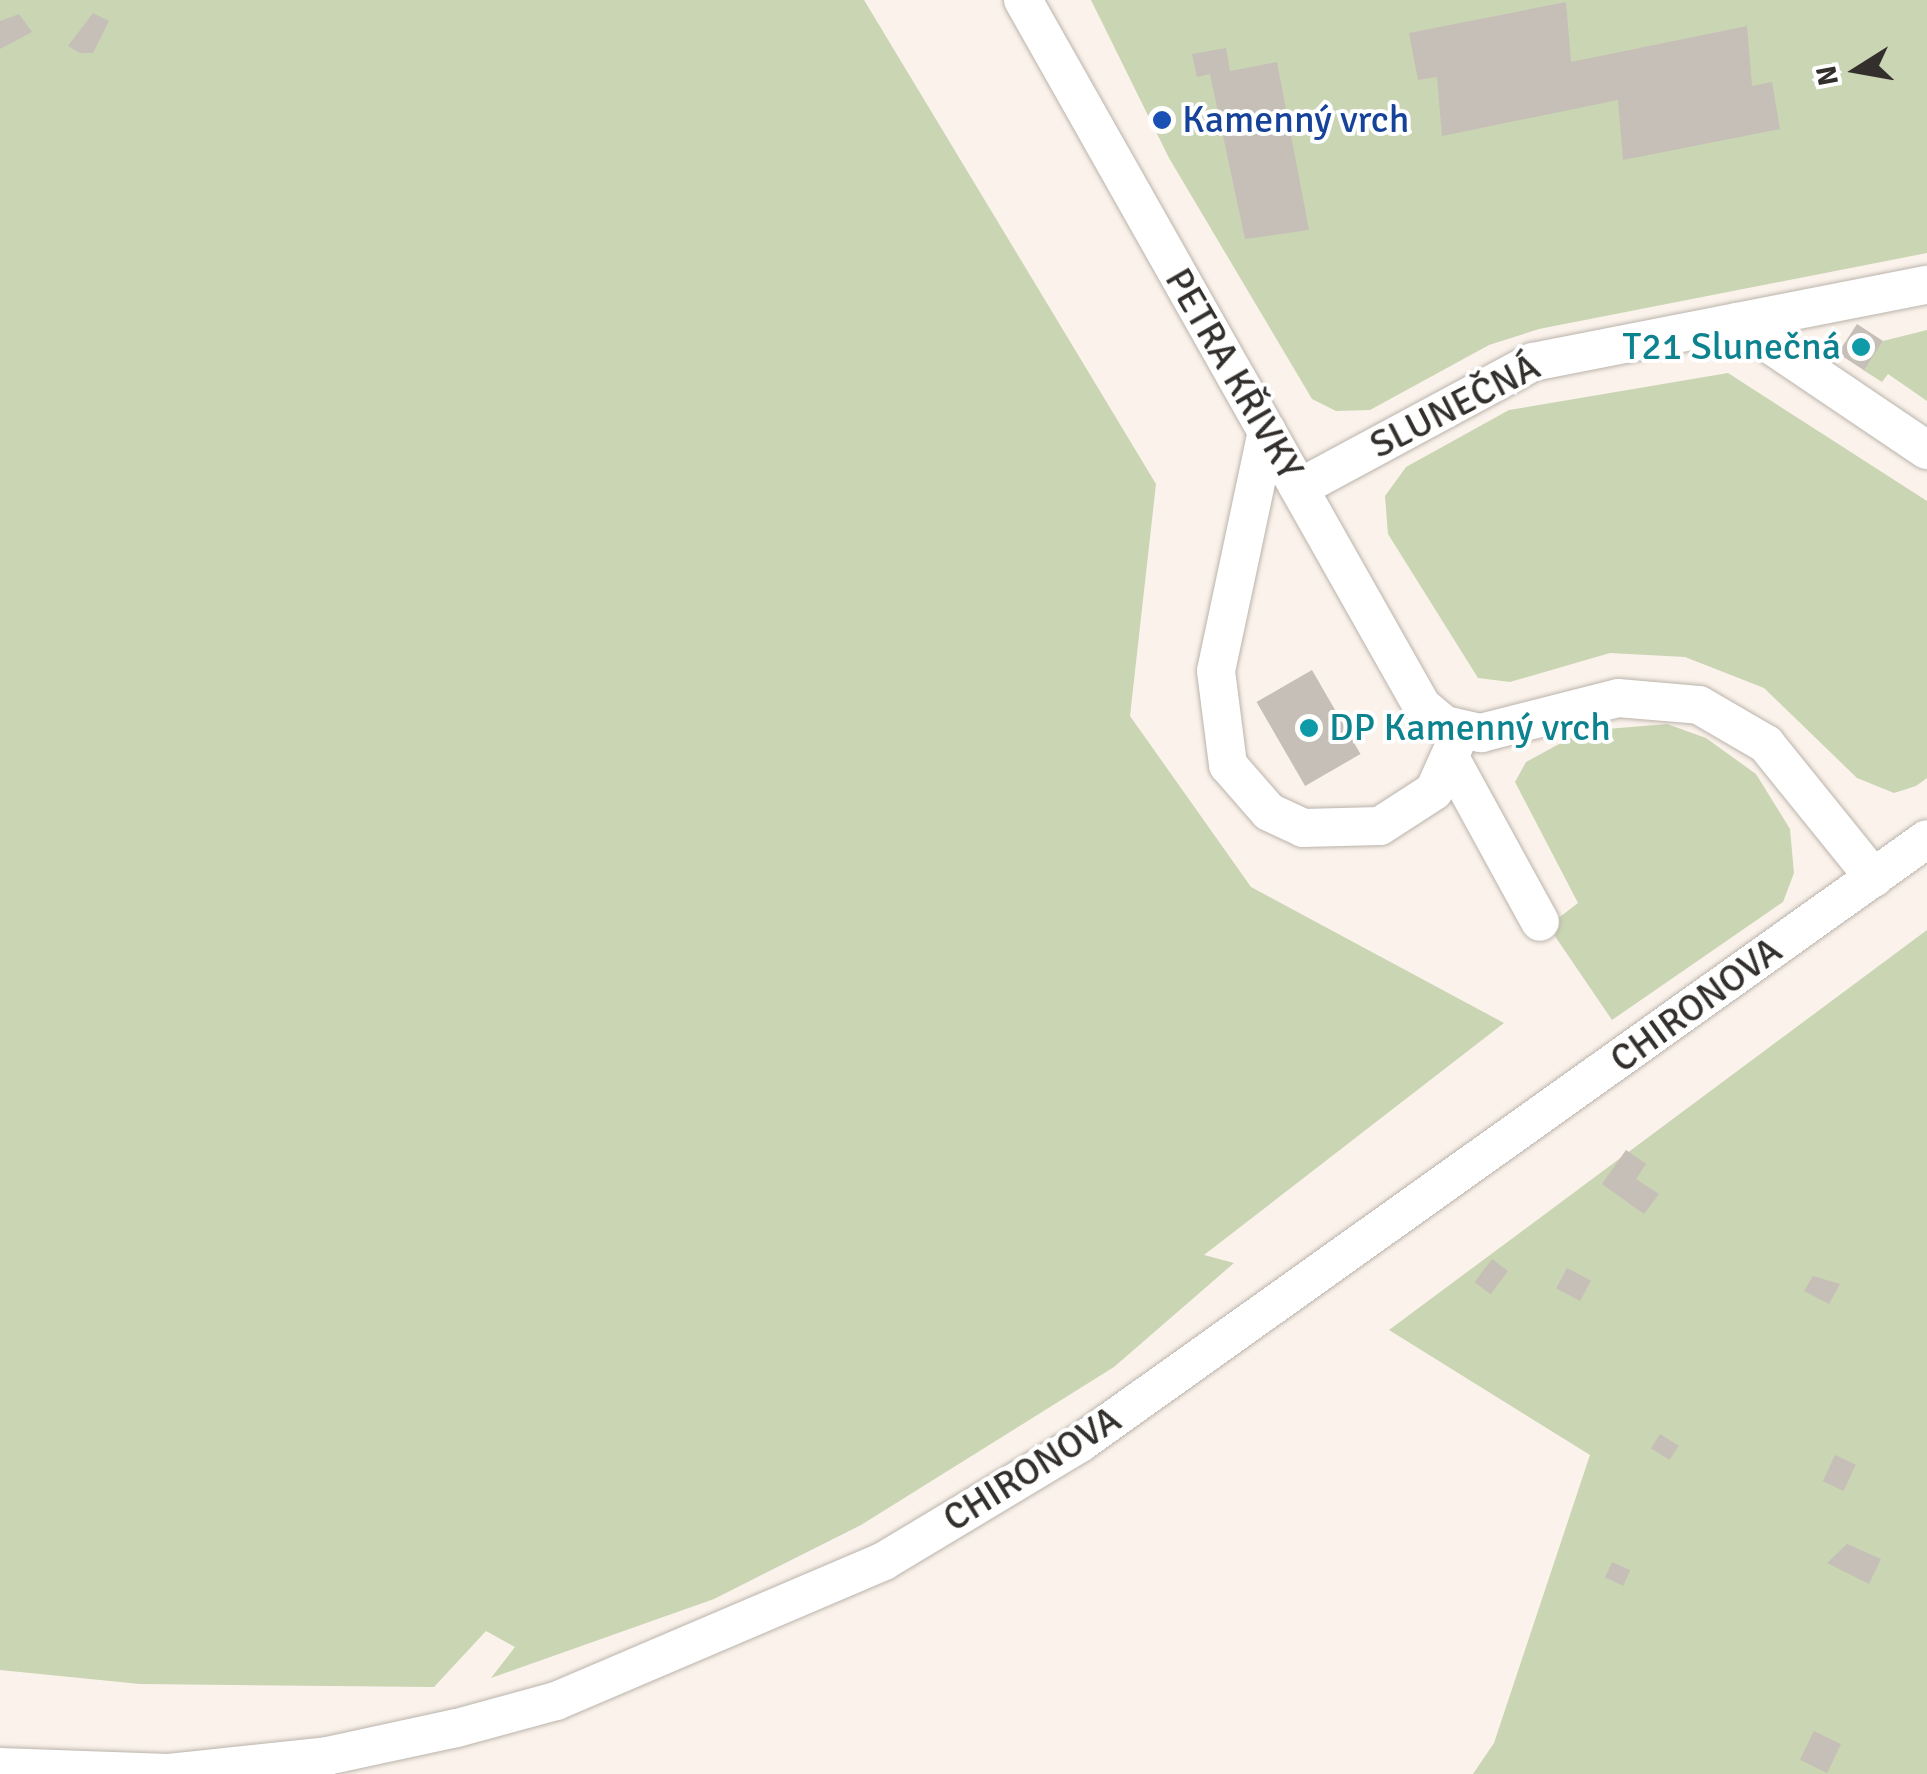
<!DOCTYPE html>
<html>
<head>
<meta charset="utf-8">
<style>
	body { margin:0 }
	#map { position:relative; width:1927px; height:1774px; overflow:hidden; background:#fbf3eb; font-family:Signika,sans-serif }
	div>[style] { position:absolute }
	.green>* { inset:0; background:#c9d5b3 }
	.building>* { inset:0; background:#c6bfb7; transform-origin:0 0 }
	.roads { filter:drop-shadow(0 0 2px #bab3ac) drop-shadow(0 0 2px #bab3ac) }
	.minor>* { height:38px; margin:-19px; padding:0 19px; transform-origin:19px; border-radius:19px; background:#fff }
	.dots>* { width:28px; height:28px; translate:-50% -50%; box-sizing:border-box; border:5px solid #fff; border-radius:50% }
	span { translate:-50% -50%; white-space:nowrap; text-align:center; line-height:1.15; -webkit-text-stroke:8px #fff; paint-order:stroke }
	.transit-label { font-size:38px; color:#164399 }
	.left { translate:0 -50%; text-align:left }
	.culture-label { font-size:38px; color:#0d838f }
	.right { translate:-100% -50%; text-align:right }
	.street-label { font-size:38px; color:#322f2c }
	.north { position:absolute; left:1807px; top:20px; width:100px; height:100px; -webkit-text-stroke:8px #fff; paint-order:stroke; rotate:259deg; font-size:28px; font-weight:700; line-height:40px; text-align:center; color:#322f2c }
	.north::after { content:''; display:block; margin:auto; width:35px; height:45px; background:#322f2c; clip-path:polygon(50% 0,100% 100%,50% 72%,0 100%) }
</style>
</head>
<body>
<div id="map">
	<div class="green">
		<div style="clip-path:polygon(0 0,864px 0,1156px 484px,1130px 716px,1251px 887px,1504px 1023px,1204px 1255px,1234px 1263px,1114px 1367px,861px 1525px,714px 1599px,491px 1678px,515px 1647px,486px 1631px,434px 1687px,140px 1684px,0 1670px)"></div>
		<div style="clip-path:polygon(1091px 0,1927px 0,1927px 253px,1539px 329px,1489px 345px,1370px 410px,1336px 411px,1312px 399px,1169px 158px)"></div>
		<div style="clip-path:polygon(1927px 330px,1927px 401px,1888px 374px,1882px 382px,1863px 370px,1883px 341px)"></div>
		<div style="clip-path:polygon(1728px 373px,1927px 501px,1927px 778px,1916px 786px,1894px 793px,1857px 778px,1764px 688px,1685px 657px,1610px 653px,1510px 682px,1478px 678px,1388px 534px,1385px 496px,1406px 467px,1509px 410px)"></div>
		<div style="clip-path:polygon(1667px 724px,1706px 738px,1756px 774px,1790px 829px,1794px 873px,1783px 902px,1612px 1020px,1548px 926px,1578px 903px,1515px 782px,1526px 762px,1583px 731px)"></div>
		<div style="clip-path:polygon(1927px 930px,1927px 1774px,1473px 1774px,1494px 1743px,1590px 1455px,1389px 1330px)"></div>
	</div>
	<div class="building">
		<div style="clip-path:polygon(1566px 2px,1571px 62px,1747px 26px,1752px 86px,1772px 82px,1780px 129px,1623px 160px,1618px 100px,1442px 136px,1437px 77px,1418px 80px,1409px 33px)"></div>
		<div style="clip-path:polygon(93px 13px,109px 21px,93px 53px,80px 53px,68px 46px)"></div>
		<div style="clip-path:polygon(19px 14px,32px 32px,0 49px,0 21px)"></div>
		<div style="clip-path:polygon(1226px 48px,1230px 71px,1277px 62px,1309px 230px,1245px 239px,1210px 74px,1197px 77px,1192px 54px)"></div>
		<div style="left:1857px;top:324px;width:31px;height:35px;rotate:33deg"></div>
		<div style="left:1312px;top:670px;width:97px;height:64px;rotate:60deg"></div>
		<div style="clip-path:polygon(1626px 1150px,1646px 1164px,1636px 1179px,1659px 1194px,1644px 1214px,1602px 1184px)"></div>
		<div style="left:1492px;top:1259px;width:20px;height:29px;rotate:37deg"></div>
		<div style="left:1567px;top:1268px;width:27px;height:23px;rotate:28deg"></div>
		<div style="clip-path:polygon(1813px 1276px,1840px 1284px,1829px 1304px,1804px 1291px)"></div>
		<div style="left:1660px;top:1434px;width:22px;height:17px;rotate:32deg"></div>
		<div style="left:1835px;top:1455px;width:23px;height:29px;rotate:25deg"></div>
		<div style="clip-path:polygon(1847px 1544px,1881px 1559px,1869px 1584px,1827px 1563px)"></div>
		<div style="left:1612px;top:1562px;width:20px;height:17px;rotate:24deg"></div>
		<div style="left:1814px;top:1731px;width:30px;height:32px;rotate:26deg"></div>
	</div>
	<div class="roads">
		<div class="minor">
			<div style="left:1023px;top:0;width:811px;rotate:60.53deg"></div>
			<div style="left:1422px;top:706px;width:30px;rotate:40deg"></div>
			<div style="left:1445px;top:725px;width:37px;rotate:13deg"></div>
			<div style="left:1481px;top:733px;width:141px;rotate:-14.3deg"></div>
			<div style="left:1618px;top:698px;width:81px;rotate:4.9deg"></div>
			<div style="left:1699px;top:705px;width:78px;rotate:30.2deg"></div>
			<div style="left:1766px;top:744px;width:172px;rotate:51.1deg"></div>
			<div style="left:1737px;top:322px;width:229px;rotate:34deg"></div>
			<div style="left:1267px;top:431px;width:245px;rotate:102deg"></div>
			<div style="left:1216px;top:671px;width:95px;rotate:82.7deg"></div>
			<div style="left:1228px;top:765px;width:62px;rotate:48.9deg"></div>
			<div style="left:1269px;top:812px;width:38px;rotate:25deg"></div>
			<div style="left:1303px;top:828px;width:77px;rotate:-1.5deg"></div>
			<div style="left:1380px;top:826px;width:64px;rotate:-32.9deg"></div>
			<div style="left:1434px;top:791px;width:66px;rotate:-65.8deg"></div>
			<div style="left:1299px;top:488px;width:266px;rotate:-28.3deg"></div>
			<div style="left:1533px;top:362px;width:401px;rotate:-11.1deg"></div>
			<div style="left:1453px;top:763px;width:181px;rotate:61.3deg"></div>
			<div style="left:0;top:1767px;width:169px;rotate:2deg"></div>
			<div style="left:169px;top:1773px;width:159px;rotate:-6.1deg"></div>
			<div style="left:327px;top:1756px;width:133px;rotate:-12.2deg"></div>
			<div style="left:457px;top:1728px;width:103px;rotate:-15.3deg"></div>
			<div style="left:556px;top:1701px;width:357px;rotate:-23.1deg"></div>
			<div style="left:884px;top:1561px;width:229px;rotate:-31deg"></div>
			<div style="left:1080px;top:1443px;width:1040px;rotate:-35.49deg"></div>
		</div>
	</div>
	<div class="dots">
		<div style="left:1162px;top:120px;background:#1a4fb4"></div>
		<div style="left:1861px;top:347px;background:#0f9aa8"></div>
		<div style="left:1309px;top:728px;background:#0f9aa8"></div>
	</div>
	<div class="transit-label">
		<span class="left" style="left:1182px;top:120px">Kamenný vrch</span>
	</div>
	<div class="culture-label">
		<span class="right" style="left:1841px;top:347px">T21 Slunečná</span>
		<span class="left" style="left:1329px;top:728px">DP Kamenný vrch</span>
	</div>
	<div class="street-label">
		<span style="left:1234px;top:374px;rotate:60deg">PETRA KŘIVKY</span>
		<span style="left:1455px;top:406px;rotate:-27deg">SLUNEČNÁ</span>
		<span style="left:1696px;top:1005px;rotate:-36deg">CHIRONOVA</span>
		<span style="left:1032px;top:1469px;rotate:-32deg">CHIRONOVA</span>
	</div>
	<div class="north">N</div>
</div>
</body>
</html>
